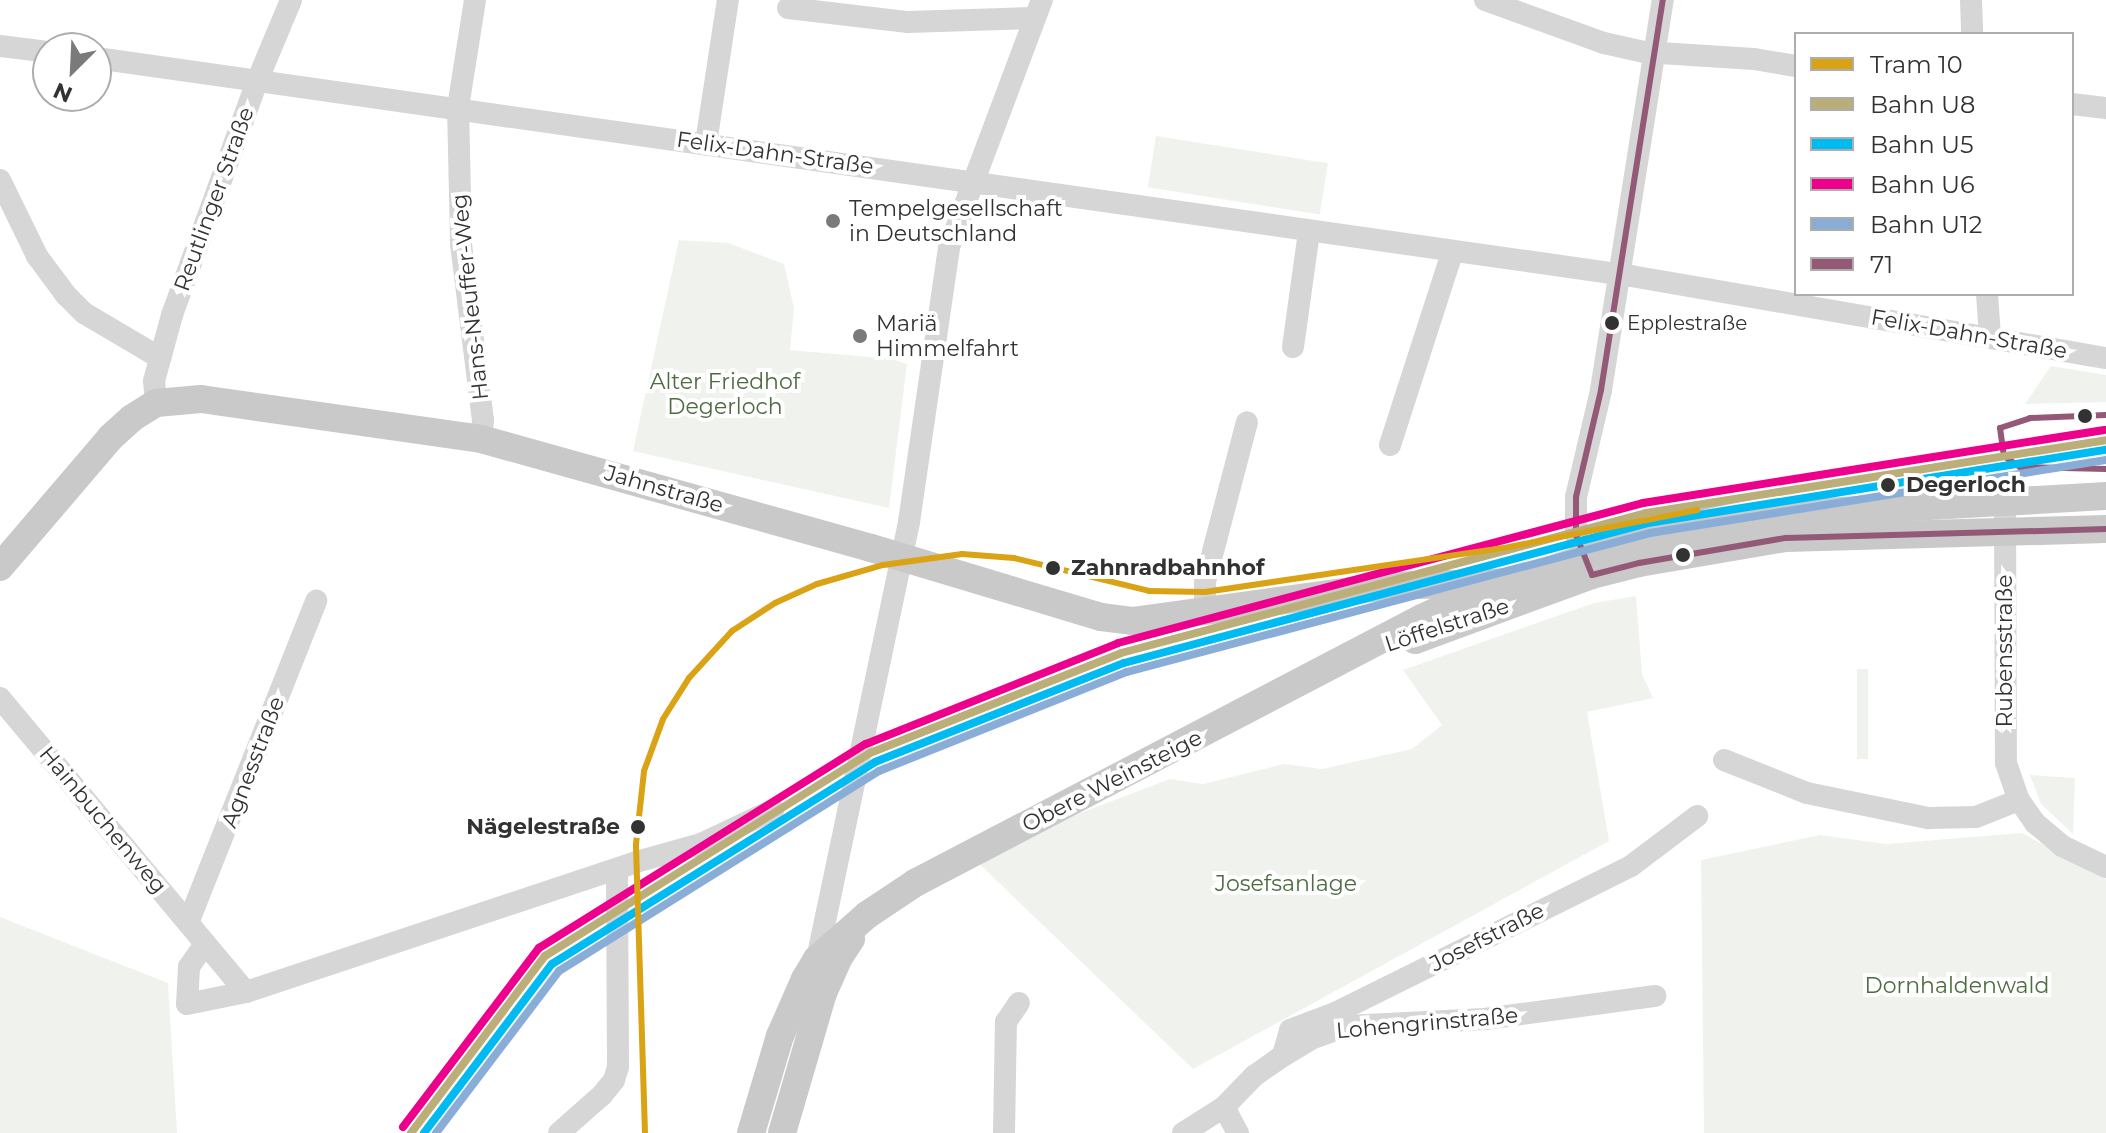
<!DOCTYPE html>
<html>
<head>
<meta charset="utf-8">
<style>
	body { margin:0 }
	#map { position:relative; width:2106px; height:1133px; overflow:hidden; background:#fff; font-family:Montserrat,sans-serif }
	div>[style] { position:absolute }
	.green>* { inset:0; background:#f0f3ed; transform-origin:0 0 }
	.minor>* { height:22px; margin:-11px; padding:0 11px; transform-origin:11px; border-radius:11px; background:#d6d6d6 }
	.major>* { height:28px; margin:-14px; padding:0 14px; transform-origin:14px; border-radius:14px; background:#c9c9c9 }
	.tram>* { height:2px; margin:-1px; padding:0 1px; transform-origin:1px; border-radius:1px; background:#bebebe }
	.bus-1>* { height:6px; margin:-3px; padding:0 3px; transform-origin:3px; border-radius:3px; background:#945977 }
	.rail-1>* { height:8px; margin:-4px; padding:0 4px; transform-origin:4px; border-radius:4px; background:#bcae79 }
	.rail-2>* { height:8px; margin:-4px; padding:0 4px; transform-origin:4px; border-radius:4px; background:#00baf2 }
	.rail-3>* { height:8px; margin:-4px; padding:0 4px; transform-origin:4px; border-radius:4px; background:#ec008c }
	.rail-4>* { height:8px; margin:-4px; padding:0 4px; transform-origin:4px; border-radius:4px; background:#89add7 }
	.tram-1>* { height:6px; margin:-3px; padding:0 3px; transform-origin:3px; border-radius:3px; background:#daa315 }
	.dots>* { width:22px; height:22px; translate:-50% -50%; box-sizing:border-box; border:4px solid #fff; border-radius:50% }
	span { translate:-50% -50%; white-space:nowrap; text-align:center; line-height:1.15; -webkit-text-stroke:8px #fff; paint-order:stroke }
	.bus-label { font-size:20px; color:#323232 }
	.left { translate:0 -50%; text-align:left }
	.street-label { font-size:22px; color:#323232 }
	.poi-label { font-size:22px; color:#323232 }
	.park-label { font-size:22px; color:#4e6c41 }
	.stop-label { font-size:22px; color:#323232; font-weight:700 }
	.right { translate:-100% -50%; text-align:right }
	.legend { position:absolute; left:1794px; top:32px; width:280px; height:264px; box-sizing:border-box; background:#fff; border:2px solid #adadad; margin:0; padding:10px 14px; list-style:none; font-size:24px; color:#323232 }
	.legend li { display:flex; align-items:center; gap:16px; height:40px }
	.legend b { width:40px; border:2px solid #adadad }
	.north { position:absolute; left:32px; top:32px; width:80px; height:80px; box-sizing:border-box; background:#fff; border:2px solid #adadad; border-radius:50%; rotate:204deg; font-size:22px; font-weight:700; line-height:32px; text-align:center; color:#323232 }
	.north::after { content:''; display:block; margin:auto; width:28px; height:36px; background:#7a7a7a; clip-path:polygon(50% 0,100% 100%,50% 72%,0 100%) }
</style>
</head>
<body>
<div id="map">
	<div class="green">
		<div style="left:1156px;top:136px;width:174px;height:52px;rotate:9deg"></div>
		<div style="clip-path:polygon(679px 240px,728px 243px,784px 264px,794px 308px,790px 350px,892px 359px,907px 364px,889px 508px,633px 451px)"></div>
		<div style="clip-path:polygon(2051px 366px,2106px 375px,2106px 402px,2025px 404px)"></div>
		<div style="clip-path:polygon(1636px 596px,1642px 674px,1653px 698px,1587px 712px,1609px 841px,1193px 1069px,970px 855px,1170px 779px,1203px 784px,1284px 764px,1322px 769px,1412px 749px,1442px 725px,1403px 670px,1594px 603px)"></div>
		<div style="left:1857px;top:669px;width:11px;height:90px"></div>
		<div style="clip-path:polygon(2030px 775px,2075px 778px,2073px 834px,2041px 804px)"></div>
		<div style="clip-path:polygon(2022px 833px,2106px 879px,2106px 1133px,1704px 1133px,1701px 860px,1820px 835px,1886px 844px)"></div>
		<div style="clip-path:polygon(0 917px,168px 983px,177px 1133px,0 1133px)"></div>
	</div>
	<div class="minor">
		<div style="left:475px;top:0;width:108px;rotate:99deg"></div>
		<div style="left:458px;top:107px;width:137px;rotate:88.7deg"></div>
		<div style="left:461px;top:244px;width:178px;rotate:82.9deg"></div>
		<div style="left:483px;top:421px;width:18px;rotate:96deg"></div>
		<div style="left:1485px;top:0;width:127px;rotate:19.9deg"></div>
		<div style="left:1604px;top:43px;width:41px;rotate:12.7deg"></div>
		<div style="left:1644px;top:52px;width:110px;rotate:3.6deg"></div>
		<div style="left:1754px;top:59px;width:43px;rotate:9.5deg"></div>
		<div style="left:1971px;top:0;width:34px;rotate:88deg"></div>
		<div style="left:788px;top:8px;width:121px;rotate:6.7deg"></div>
		<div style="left:908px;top:22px;width:125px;rotate:-1.8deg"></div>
		<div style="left:0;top:46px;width:48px;rotate:7.1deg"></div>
		<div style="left:96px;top:58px;width:1550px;rotate:8.08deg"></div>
		<div style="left:1631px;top:276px;width:482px;rotate:9.8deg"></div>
		<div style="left:2072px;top:104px;width:34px;rotate:7deg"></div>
		<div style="left:706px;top:143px;width:145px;rotate:-81.3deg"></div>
		<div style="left:0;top:180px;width:85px;rotate:64deg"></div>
		<div style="left:37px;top:256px;width:49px;rotate:53.4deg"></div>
		<div style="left:66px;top:295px;width:25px;rotate:45deg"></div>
		<div style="left:84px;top:313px;width:88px;rotate:30.6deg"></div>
		<div style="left:1987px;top:294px;width:43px;rotate:86deg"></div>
		<div style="left:1293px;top:347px;width:116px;rotate:-82.1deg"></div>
		<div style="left:156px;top:403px;width:22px;rotate:-95deg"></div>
		<div style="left:154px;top:381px;width:68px;rotate:-74.7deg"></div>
		<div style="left:172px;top:315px;width:251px;rotate:-70deg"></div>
		<div style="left:258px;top:79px;width:86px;rotate:-67.3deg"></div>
		<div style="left:1390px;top:445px;width:202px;rotate:-72.1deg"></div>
		<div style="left:2005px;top:501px;width:262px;rotate:89.8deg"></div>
		<div style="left:2006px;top:763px;width:39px;rotate:71deg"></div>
		<div style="left:2019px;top:800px;width:28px;rotate:55deg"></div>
		<div style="left:2035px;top:823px;width:35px;rotate:40deg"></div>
		<div style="left:2062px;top:846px;width:49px;rotate:25.5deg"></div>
		<div style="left:1590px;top:571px;width:39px;rotate:-111deg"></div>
		<div style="left:1576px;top:535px;width:38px;rotate:-90deg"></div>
		<div style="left:1576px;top:497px;width:110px;rotate:-76.8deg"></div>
		<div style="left:1601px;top:390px;width:395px;rotate:-81deg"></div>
		<div style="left:1205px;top:612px;width:30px;rotate:-90deg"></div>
		<div style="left:1205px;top:582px;width:165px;rotate:-75.3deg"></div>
		<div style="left:0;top:698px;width:383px;rotate:50.1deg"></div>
		<div style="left:1724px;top:760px;width:89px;rotate:21.7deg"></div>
		<div style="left:1807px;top:793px;width:124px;rotate:11.7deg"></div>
		<div style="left:1928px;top:818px;width:48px;rotate:-1.2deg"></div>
		<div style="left:1976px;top:817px;width:46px;rotate:-21.6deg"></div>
		<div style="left:188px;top:923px;width:347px;rotate:-68.3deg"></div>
		<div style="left:205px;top:944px;width:28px;rotate:125deg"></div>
		<div style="left:189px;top:967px;width:37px;rotate:93deg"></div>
		<div style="left:187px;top:1004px;width:60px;rotate:-11.5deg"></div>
		<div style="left:246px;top:992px;width:411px;rotate:-18.4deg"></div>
		<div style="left:636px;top:862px;width:67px;rotate:-15.5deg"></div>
		<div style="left:701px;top:844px;width:80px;rotate:-25.3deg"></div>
		<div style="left:817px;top:959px;width:447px;rotate:-78.1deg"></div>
		<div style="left:909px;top:522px;width:278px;rotate:-81.7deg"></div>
		<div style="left:949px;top:247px;width:264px;rotate:-69.4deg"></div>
		<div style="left:1283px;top:1055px;width:26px;rotate:-74deg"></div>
		<div style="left:1290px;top:1030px;width:48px;rotate:-20.7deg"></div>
		<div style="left:1335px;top:1013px;width:330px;rotate:-26.4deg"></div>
		<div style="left:1631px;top:866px;width:83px;rotate:-37.1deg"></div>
		<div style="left:1224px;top:1107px;width:30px;rotate:62deg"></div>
		<div style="left:559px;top:1133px;width:57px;rotate:-41.5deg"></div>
		<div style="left:602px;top:1095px;width:19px;rotate:-51deg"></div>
		<div style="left:614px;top:1080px;width:14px;rotate:-73deg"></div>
		<div style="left:618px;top:1067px;width:196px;rotate:-90.3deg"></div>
		<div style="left:1004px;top:1133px;width:111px;rotate:-89deg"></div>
		<div style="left:1006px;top:1022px;width:23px;rotate:-56deg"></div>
		<div style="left:1183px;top:1133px;width:49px;rotate:-32.4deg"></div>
		<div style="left:1224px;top:1107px;width:43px;rotate:-45.9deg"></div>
		<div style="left:1254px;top:1076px;width:29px;rotate:-35deg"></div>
		<div style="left:1278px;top:1059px;width:39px;rotate:-31deg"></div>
		<div style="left:1311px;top:1039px;width:38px;rotate:-20deg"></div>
		<div style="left:1347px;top:1026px;width:138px;rotate:-2.9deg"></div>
		<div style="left:1485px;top:1019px;width:172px;rotate:-7.7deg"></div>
	</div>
	<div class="major">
		<div style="left:0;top:567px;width:171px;rotate:-49.5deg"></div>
		<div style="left:111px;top:437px;width:28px;rotate:-42deg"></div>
		<div style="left:132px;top:418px;width:28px;rotate:-32deg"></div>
		<div style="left:156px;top:403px;width:45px;rotate:-5.1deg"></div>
		<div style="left:201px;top:399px;width:283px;rotate:8.1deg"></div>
		<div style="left:481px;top:439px;width:405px;rotate:15.6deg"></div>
		<div style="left:871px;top:548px;width:240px;rotate:16.7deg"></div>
		<div style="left:1101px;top:617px;width:31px;rotate:7deg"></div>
		<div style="left:1132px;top:621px;width:258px;rotate:-7.8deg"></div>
		<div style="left:1388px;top:586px;width:125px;rotate:-1.8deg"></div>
		<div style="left:1415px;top:640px;width:189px;rotate:-20.2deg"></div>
		<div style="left:1592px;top:575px;width:49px;rotate:-14.3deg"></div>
		<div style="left:1639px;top:563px;width:149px;rotate:-9.7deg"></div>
		<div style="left:1786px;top:538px;width:320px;rotate:-1.6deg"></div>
		<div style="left:751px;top:1133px;width:101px;rotate:-73.4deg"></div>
		<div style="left:780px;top:1036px;width:62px;rotate:-66.3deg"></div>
		<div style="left:805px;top:979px;width:23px;rotate:-59deg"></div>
		<div style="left:817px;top:959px;width:67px;rotate:-41.3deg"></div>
		<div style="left:867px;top:915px;width:58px;rotate:-33.7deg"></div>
		<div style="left:915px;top:883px;width:572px;rotate:-27.6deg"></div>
		<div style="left:1422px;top:618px;width:38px;rotate:-25deg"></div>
		<div style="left:1457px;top:602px;width:170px;rotate:-18.9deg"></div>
		<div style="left:1618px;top:547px;width:153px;rotate:-12deg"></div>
		<div style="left:1768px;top:515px;width:339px;rotate:-3.2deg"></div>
		<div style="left:782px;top:1133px;width:146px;rotate:-73.7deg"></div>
		<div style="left:823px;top:993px;width:37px;rotate:-66deg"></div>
		<div style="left:838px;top:959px;width:24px;rotate:-57deg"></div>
	</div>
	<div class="tram">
		<div style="left:1697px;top:510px;width:80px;rotate:-11.6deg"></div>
	</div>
	<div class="bus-1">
		<div style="left:2000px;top:428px;width:28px;rotate:82deg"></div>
		<div style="left:2004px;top:456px;width:19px;rotate:35deg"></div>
		<div style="left:2020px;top:467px;width:86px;rotate:1.3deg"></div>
		<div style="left:2000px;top:428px;width:32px;rotate:-18deg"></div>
		<div style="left:2030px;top:418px;width:76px;rotate:-2.3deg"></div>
		<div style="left:1592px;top:575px;width:43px;rotate:-111.8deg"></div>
		<div style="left:1576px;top:535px;width:38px;rotate:-90deg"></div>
		<div style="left:1576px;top:497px;width:110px;rotate:-76.8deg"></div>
		<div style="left:1601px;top:390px;width:395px;rotate:-81deg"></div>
		<div style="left:1592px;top:575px;width:49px;rotate:-14.3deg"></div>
		<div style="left:1639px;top:563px;width:149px;rotate:-9.7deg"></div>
		<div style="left:1786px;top:538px;width:320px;rotate:-1.6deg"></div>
	</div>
	<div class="rail-1">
		<div style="left:411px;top:1133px;width:222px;rotate:-52.9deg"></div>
		<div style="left:545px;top:956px;width:383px;rotate:-32deg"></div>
		<div style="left:870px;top:753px;width:270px;rotate:-21.7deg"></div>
		<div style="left:1121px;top:653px;width:543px;rotate:-14.93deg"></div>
		<div style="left:1646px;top:513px;width:466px;rotate:-9deg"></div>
	</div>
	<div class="rail-2">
		<div style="left:424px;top:1133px;width:212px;rotate:-52.9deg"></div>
		<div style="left:552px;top:964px;width:381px;rotate:-32deg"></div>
		<div style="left:875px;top:762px;width:268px;rotate:-21.7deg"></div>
		<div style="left:1124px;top:663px;width:542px;rotate:-14.96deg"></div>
		<div style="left:1648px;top:523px;width:464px;rotate:-9.1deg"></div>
	</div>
	<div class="rail-3">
		<div style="left:403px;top:1127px;width:225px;rotate:-52.8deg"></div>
		<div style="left:539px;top:948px;width:385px;rotate:-32deg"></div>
		<div style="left:866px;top:744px;width:271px;rotate:-21.8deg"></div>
		<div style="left:1118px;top:643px;width:543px;rotate:-14.93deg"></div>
		<div style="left:1643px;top:503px;width:467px;rotate:-9deg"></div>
	</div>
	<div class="rail-4">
		<div style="left:436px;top:1133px;width:203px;rotate:-52.8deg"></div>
		<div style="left:559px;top:971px;width:377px;rotate:-32deg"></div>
		<div style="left:879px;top:771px;width:267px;rotate:-21.8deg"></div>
		<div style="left:1127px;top:672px;width:541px;rotate:-14.88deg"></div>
		<div style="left:1650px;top:533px;width:462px;rotate:-9.1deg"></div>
	</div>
	<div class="tram-1">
		<div style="left:645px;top:1133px;width:289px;rotate:-91.8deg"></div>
		<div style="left:636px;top:844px;width:73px;rotate:-83.7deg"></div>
		<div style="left:644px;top:771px;width:55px;rotate:-69.9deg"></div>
		<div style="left:663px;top:719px;width:49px;rotate:-57.6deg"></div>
		<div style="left:689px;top:678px;width:64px;rotate:-47.5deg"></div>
		<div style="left:732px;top:631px;width:51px;rotate:-33.1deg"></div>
		<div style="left:775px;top:603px;width:46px;rotate:-24.3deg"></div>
		<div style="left:817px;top:584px;width:69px;rotate:-16.1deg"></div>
		<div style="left:883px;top:565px;width:80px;rotate:-7.9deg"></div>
		<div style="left:962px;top:554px;width:52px;rotate:4.4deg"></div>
		<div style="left:1014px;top:558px;width:139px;rotate:13.7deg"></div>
		<div style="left:1149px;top:591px;width:56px;rotate:1deg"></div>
		<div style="left:1205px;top:592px;width:307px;rotate:-8.4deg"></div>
		<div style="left:1509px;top:547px;width:192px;rotate:-11.1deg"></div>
	</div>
	<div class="dots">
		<div style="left:833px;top:221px;background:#7a7a7a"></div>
		<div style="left:1612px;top:323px;background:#323232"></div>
		<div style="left:860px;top:336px;background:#7a7a7a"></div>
		<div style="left:2085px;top:416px;background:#323232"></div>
		<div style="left:1888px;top:485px;background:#323232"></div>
		<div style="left:1683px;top:555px;background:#323232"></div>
		<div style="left:1053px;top:568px;background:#323232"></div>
		<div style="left:638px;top:827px;background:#323232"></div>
	</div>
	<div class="bus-label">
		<span class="left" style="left:1627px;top:323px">Epplestraße</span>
	</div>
	<div class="street-label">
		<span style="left:775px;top:153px;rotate:8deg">Felix-Dahn-Straße</span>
		<span style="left:214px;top:199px;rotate:-70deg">Reutlinger Straße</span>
		<span style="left:470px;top:297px;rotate:-96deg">Hans-Neuffer-Weg</span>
		<span style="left:1969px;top:334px;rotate:10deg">Felix-Dahn-Straße</span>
		<span style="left:664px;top:489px;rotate:16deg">Jahnstraße</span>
		<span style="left:1447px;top:625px;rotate:-18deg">Löffelstraße</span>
		<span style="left:2005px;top:651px;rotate:-90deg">Rubensstraße</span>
		<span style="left:253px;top:762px;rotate:-69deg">Agnesstraße</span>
		<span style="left:1112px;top:781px;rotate:-27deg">Obere Weinsteige</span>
		<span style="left:103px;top:820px;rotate:50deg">Hainbuchenweg</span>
		<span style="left:1487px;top:937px;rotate:-27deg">Josefstraße</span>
		<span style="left:1427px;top:1023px;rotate:-5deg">Lohengrinstraße</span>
	</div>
	<div class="poi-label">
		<span class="left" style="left:849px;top:221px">Tempelgesellschaft<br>in Deutschland</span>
		<span class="left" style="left:876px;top:336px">Mariä<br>Himmelfahrt</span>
	</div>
	<div class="park-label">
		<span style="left:725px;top:394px">Alter Friedhof<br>Degerloch</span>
		<span style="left:1286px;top:884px">Josefsanlage</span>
		<span style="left:1957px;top:986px">Dornhaldenwald</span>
	</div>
	<div class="stop-label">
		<span class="left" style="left:1906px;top:485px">Degerloch</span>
		<span class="left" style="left:1071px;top:568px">Zahnradbahnhof</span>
		<span class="right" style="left:620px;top:827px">Nägelestraße</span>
	</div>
	<ul class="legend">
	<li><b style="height:10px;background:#daa315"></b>Tram 10</li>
	<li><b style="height:10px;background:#bcae79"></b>Bahn U8</li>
	<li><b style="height:10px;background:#00baf2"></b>Bahn U5</li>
	<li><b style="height:10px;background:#ec008c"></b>Bahn U6</li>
	<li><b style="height:10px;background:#89add7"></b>Bahn U12</li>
	<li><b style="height:10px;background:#945977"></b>71</li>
	</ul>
	<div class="north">N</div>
</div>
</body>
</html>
